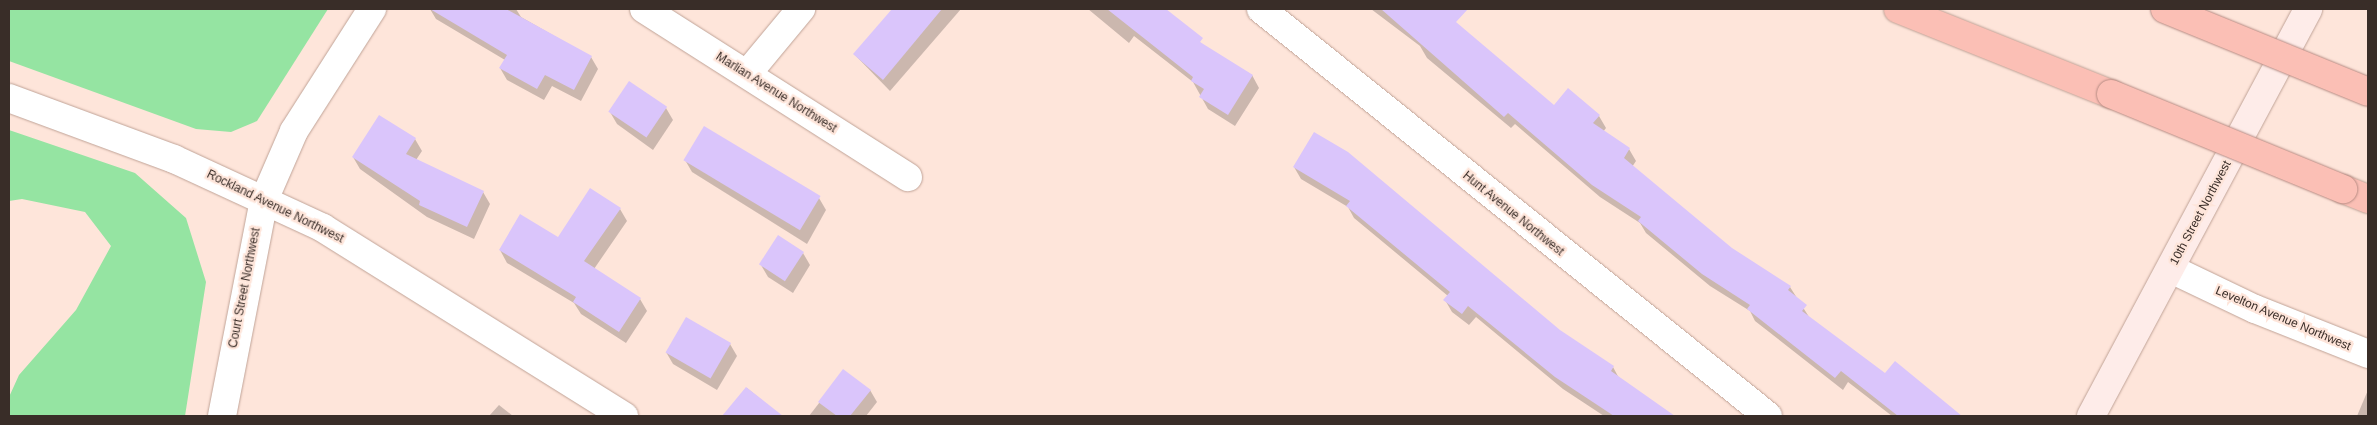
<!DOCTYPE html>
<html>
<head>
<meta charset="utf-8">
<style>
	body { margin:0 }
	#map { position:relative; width:2377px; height:425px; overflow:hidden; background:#fee5da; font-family:Helvetica,sans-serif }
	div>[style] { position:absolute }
	.green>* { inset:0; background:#95e4a2 }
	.shadow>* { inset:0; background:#0003 }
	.building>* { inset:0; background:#dac5fb; transform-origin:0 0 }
	.roads { filter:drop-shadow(0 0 1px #c0a397) drop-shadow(0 0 1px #c0a397) }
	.minor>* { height:28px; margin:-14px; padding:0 14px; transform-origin:14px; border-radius:14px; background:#fff }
	.secondary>* { height:28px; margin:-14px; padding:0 14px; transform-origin:14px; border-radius:14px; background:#feece9 }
	.motorway>* { height:28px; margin:-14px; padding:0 14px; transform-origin:14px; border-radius:14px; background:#fbbfb5 }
	.bridges { filter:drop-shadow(0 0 1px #b78c84) drop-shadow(0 0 1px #b78c84) }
	.motorway-bridge>* { height:28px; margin:-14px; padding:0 14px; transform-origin:14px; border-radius:14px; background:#fbbfb5 }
	span { translate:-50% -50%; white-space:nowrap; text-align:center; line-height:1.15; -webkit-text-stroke:4.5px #fee5da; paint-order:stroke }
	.street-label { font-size:12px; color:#392d28 }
	.frame { position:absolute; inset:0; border:10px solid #392d28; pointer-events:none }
</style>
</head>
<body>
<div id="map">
	<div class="green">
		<div style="clip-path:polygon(9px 9px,328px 9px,257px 121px,231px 132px,196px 129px,9px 61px)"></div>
		<div style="clip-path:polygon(9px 130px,135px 173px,186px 218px,206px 282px,185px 416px,9px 416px,9px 397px,19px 375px,76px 310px,111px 246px,85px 212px,22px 199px,9px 201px)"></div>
	</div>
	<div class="shadow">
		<div style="clip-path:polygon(430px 9px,516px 9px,521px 17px,591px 57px,598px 69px,581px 101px,552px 86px,544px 100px,507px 80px,500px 68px,505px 60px,436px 19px)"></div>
		<div style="clip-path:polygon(895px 9px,961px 9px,890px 91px,854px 54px)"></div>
		<div style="clip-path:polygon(1088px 9px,1164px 9px,1206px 48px,1252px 75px,1259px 88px,1235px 126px,1208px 109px,1193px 82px,1134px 36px,1129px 43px)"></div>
		<div style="clip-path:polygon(1371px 9px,1437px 9px,1554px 106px,1599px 116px,1606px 128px,1603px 132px,1629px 149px,1636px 161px,1632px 167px,1731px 249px,1790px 287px,1811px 320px,1885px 375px,1933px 398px,1960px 416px,1892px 416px,1848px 382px,1843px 390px,1755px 321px,1750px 311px,1710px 286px,1646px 233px,1640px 223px,1600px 197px,1515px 124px,1511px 128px,1427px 58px,1420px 46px)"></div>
		<div style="clip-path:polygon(666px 108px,673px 120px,653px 150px,617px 124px,610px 112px)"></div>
		<div style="clip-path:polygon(1315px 134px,1559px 331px,1613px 367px,1620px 380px,1666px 416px,1604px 416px,1563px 389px,1476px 317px,1469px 325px,1452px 312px,1445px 300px,1448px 296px,1354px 218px,1348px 207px,1301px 179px,1294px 167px)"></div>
		<div style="clip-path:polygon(415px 139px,422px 151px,416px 160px,483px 192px,490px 204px,474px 239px,427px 217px,360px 169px,353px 157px)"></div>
		<div style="clip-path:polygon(685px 160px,819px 198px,826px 210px,807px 244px,692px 172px)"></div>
		<div style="clip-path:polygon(620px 209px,627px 221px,594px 269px,640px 299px,647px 311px,626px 343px,581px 314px,574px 303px,507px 263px,500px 250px,559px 238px)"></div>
		<div style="clip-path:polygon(803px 253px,810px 265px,793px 293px,768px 277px,761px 265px)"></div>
		<div style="clip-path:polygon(730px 344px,737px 356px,717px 390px,673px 364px,666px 352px)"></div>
		<div style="clip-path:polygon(844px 371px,870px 390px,877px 402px,866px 416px,809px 416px)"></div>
		<div style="clip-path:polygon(747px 388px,781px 416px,724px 416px)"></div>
		<div style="clip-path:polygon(2368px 390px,2368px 416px,2357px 416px)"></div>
		<div style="clip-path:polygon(499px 405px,513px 416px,489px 416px)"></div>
	</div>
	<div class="building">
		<div style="clip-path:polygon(430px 9px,506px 9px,592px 56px,574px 90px,545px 75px,537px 89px,499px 68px,507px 55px)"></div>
		<div style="clip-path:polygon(892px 9px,942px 9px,883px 80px,853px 54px)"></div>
		<div style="clip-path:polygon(1107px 9px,1166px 9px,1203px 38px,1200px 42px,1253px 75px,1228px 115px,1199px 97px,1204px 89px,1191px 81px,1193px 77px)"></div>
		<div style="clip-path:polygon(1381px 9px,1468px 9px,1456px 22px,1554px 105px,1568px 88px,1600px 115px,1593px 123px,1630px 148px,1624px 158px,1732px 248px,1791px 286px,1788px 290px,1807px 305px,1802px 311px,1885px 373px,1895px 361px,1962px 416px,1898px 416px,1841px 371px,1835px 378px,1747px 309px,1750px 305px,1702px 274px,1638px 221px,1641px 217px,1592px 185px,1508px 113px,1504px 117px)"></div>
		<div style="left:629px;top:81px;width:46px;height:37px;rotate:34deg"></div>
		<div style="clip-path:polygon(379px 115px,416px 138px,406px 154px,484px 191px,467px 227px,419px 205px,420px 201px,352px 157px)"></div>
		<div style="left:704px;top:126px;width:136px;height:40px;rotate:31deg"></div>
		<div style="clip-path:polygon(1314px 132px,1348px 152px,1560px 330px,1614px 366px,1611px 371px,1675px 416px,1614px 416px,1555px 377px,1468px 306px,1462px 314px,1443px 300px,1450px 292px,1346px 206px,1350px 201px,1293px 167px)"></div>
		<div style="clip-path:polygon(590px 188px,621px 208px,584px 261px,641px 298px,619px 332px,573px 302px,576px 297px,499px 250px,520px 214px,558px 237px)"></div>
		<div style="left:778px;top:235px;width:31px;height:35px;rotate:33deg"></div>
		<div style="left:686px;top:317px;width:52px;height:41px;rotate:30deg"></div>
		<div style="clip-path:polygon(843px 369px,871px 390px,850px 416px,837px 416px,818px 402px)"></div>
		<div style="clip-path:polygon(746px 387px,783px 416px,722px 416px)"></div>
	</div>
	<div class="roads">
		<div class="minor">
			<div style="left:644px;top:9px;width:313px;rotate:32.5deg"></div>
			<div style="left:1261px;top:9px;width:650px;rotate:38.76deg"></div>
			<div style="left:747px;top:74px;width:85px;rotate:-50.3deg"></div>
			<div style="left:9px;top:98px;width:176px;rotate:20.3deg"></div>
			<div style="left:174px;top:159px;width:164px;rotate:24.8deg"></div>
			<div style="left:323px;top:228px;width:355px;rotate:32deg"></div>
			<div style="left:2171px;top:269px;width:93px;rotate:25.5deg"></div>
			<div style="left:2255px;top:309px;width:122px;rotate:21.7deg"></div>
			<div style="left:222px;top:416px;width:220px;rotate:-79deg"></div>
			<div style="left:264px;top:200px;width:75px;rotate:-66.5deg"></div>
			<div style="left:294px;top:131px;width:145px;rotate:-57.4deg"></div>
		</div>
		<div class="secondary">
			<div style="left:2091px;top:416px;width:461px;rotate:-61.9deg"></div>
		</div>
		<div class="motorway">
			<div style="left:1898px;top:9px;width:229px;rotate:21.8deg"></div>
			<div style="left:2343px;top:189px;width:27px;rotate:22deg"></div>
		</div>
	</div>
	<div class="bridges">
		<div class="motorway-bridge">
			<div style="left:2165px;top:9px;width:219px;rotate:22.2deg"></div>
			<div style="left:2111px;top:94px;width:251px;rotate:22.3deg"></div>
		</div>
	</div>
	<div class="street-label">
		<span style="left:776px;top:93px;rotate:32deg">Marlian Avenue Northwest</span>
		<span style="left:275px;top:207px;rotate:26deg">Rockland Avenue Northwest</span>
		<span style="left:2201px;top:213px;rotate:-62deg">10th Street Northwest</span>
		<span style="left:1513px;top:214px;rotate:39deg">Hunt Avenue Northwest</span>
		<span style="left:245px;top:288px;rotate:-79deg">Court Street Northwest</span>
		<span style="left:2283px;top:319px;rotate:23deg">Levelton Avenue Northwest</span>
	</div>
	<div class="frame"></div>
</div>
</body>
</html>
